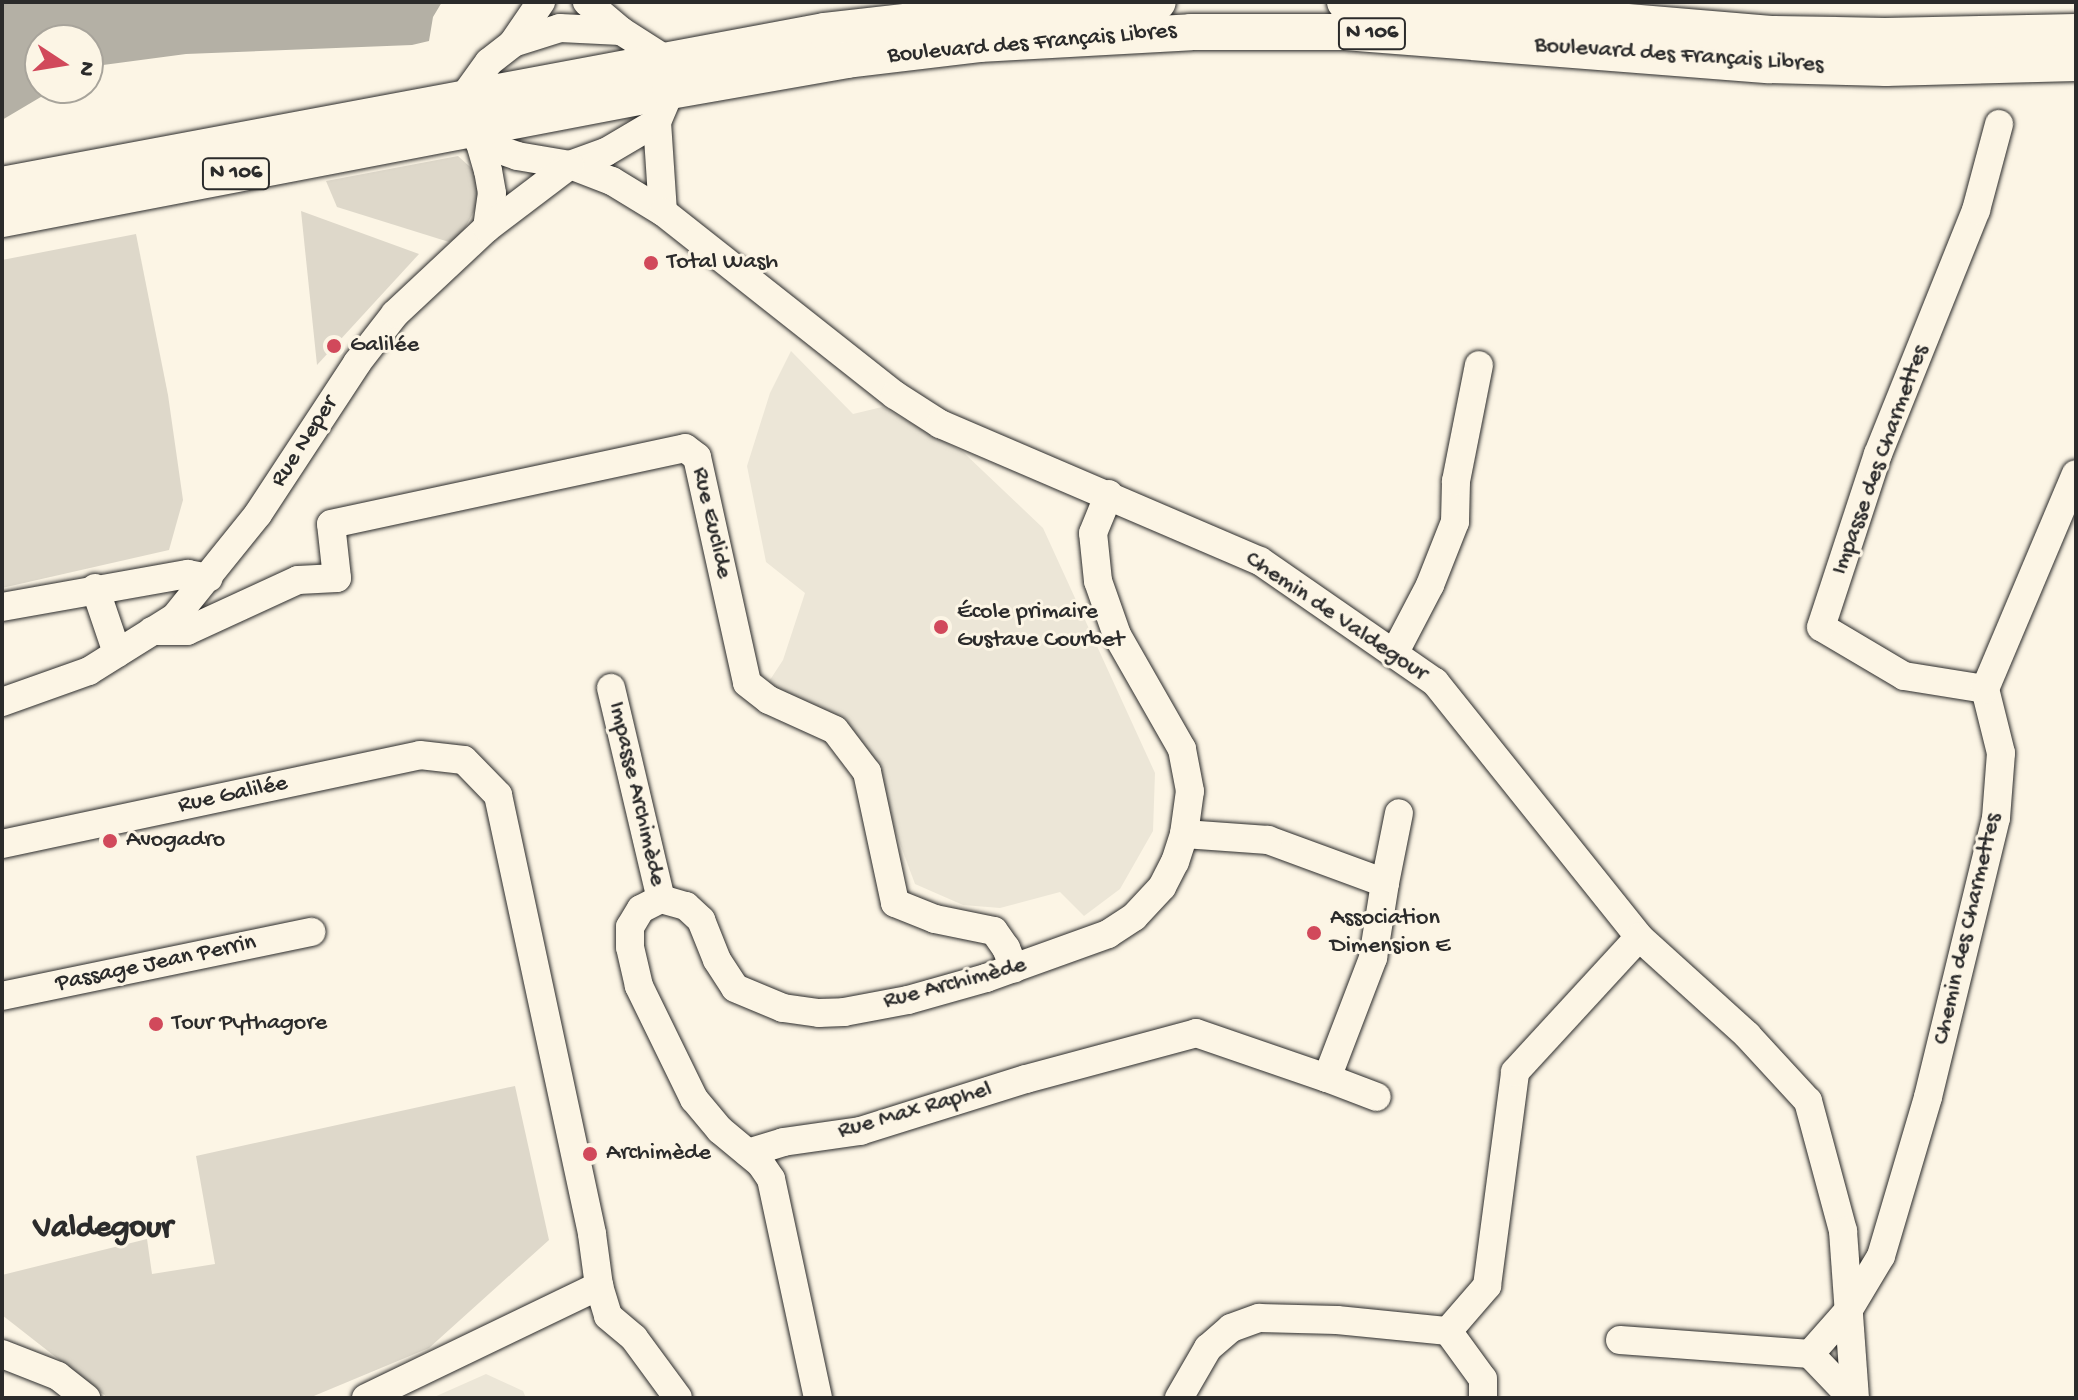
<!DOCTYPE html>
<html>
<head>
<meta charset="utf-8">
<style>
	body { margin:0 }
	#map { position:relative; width:2078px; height:1400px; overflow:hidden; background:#fcf5e5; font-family:"Gochi Hand",sans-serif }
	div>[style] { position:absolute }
	.built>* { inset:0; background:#ece6d7 }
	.green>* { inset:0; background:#ded8ca }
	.water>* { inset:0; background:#b4b0a5 }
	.roads { filter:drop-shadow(0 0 2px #2b2b2b) drop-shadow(0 0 2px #2b2b2b) }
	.minor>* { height:28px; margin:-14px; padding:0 14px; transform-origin:14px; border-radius:14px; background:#fcf5e5 }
	.major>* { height:36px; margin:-18px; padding:0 18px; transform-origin:18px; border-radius:18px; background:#fcf5e5 }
	.dots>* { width:22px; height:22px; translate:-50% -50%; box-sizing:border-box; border:4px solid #fcf5e5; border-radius:50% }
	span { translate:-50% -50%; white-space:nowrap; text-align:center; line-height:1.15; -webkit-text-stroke:6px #fcf5e5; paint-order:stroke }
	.shield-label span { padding:2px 6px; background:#fcf5e5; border:2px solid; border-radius:6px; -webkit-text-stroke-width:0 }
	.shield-label { font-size:22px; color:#2b2b2b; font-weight:700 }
	.street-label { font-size:24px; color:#2b2b2b }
	.poi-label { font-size:24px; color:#2b2b2b }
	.left { translate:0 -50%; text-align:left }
	.district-label { font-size:32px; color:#2b2b2b; font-weight:700 }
	.frame { position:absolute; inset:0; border:4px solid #2b2b2b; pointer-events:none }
	.north { position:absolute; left:24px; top:24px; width:80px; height:80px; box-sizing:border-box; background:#fcf5e5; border:2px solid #a8a49b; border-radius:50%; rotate:102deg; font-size:22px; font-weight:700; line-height:32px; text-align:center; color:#2b2b2b }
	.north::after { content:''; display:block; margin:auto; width:28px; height:36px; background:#d1495b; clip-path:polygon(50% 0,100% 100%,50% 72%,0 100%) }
</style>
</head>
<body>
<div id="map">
	<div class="built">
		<div style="clip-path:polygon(791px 351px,853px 414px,882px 407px,963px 452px,1043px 528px,1155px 773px,1153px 831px,1120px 889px,1084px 916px,1060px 892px,1000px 908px,963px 905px,915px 884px,895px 830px,877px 761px,841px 720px,766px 686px,783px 660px,805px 593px,766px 562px,747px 466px,770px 393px)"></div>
		<div style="clip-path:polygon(486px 1374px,523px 1391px,526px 1398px,432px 1398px)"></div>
	</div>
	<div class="green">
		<div style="clip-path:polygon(458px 156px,479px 175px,479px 202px,460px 237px,449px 242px,337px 207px,326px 181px)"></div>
		<div style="clip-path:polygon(301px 211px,419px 254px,317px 365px)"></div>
		<div style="clip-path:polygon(136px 234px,168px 395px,183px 500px,169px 550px,2px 588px,2px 260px)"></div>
		<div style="clip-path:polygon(515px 1086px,549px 1240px,429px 1348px,309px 1398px,108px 1398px,2px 1315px,2px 1275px,147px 1239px,152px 1274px,215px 1264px,196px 1156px)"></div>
	</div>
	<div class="water">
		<div style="clip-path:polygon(2px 2px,442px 2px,433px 17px,429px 41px,412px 45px,186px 54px,88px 67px,88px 40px,40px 40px,40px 88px,56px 88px,2px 120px)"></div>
	</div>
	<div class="roads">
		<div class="minor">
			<div style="left:513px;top:43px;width:50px;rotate:-55.7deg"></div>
			<div style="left:657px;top:122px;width:90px;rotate:86.2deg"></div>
			<div style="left:480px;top:143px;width:39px;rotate:19deg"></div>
			<div style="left:517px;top:156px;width:54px;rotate:9.6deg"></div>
			<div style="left:570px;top:165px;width:38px;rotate:-20deg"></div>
			<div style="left:606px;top:152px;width:59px;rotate:-30.5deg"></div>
			<div style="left:657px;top:122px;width:34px;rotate:-67deg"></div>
			<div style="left:670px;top:91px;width:32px;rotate:-99deg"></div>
			<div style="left:665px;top:59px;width:52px;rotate:-147.5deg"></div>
			<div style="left:621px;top:31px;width:45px;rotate:-139.5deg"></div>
			<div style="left:570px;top:165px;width:45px;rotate:20.9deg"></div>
			<div style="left:612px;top:181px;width:60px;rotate:31.3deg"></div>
			<div style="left:663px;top:212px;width:295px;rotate:38.3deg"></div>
			<div style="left:895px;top:395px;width:54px;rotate:32.8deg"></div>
			<div style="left:940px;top:424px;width:348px;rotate:23.2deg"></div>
			<div style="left:1260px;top:561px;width:213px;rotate:34.7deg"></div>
			<div style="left:1435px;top:682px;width:327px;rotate:51.3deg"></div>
			<div style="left:1639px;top:937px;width:146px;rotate:42.2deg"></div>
			<div style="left:1747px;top:1035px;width:90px;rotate:47.3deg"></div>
			<div style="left:1808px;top:1101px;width:135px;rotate:74.9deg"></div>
			<div style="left:1843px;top:1231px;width:167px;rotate:85.9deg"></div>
			<div style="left:487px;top:228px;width:35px;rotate:-82deg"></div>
			<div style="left:492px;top:193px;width:22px;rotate:-100deg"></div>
			<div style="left:488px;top:171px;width:29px;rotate:-106deg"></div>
			<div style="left:480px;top:143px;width:17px;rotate:-126deg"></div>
			<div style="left:470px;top:129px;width:32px;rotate:-103deg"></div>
			<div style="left:463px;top:98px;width:44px;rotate:-54.2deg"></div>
			<div style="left:489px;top:62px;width:31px;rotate:-38deg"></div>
			<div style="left:513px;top:43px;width:49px;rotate:-17.7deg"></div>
			<div style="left:560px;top:28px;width:61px;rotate:2.8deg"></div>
			<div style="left:95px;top:588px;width:69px;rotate:71.3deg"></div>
			<div style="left:2px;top:607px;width:189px;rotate:-10.1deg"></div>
			<div style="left:188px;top:574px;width:21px;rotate:11deg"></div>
			<div style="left:152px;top:631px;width:35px"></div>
			<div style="left:187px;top:631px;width:122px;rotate:-24.7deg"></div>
			<div style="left:298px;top:580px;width:39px;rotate:-3deg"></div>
			<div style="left:337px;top:578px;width:54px;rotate:-96.3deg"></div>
			<div style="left:331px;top:524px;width:362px;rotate:-12.1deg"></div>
			<div style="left:685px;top:448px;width:15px;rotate:37deg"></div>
			<div style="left:697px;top:457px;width:231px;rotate:77.5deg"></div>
			<div style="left:747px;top:683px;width:28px;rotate:38deg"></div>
			<div style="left:769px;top:700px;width:72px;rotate:24.4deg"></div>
			<div style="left:835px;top:730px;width:53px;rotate:52.7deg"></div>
			<div style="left:867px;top:772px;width:134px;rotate:77.9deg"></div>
			<div style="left:895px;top:903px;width:43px;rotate:21.8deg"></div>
			<div style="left:935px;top:919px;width:60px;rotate:11.5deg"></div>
			<div style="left:994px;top:931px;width:21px;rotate:55deg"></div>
			<div style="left:1006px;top:948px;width:22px;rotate:68deg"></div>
			<div style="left:1394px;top:654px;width:78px;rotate:-62.4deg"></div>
			<div style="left:1430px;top:585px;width:68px;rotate:-68.4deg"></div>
			<div style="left:1455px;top:522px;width:41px;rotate:-88.6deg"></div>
			<div style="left:1456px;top:481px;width:118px;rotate:-78.8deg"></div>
			<div style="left:611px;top:688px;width:217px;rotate:76.7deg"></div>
			<div style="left:1985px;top:689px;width:82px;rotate:-170.9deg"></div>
			<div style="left:1904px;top:676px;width:96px;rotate:-149.4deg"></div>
			<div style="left:1821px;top:627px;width:182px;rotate:-71.8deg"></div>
			<div style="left:1878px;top:454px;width:263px;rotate:-68.1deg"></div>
			<div style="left:1976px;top:210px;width:89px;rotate:-75deg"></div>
			<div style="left:2px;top:702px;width:92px;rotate:-19.6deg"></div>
			<div style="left:89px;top:671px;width:102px;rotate:-32.1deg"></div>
			<div style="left:175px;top:617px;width:132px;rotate:-51.1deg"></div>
			<div style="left:258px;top:514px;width:181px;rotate:-56.7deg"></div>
			<div style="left:357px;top:363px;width:62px;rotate:-52.2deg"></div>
			<div style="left:395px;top:314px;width:126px;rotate:-43.1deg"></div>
			<div style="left:487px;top:228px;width:104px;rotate:-37.2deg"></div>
			<div style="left:2px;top:844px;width:427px;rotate:-12deg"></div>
			<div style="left:420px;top:755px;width:44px;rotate:6.5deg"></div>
			<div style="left:464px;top:760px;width:49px;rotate:45.8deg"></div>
			<div style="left:498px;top:795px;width:449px;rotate:77.9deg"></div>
			<div style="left:592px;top:1234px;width:52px;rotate:82.3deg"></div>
			<div style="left:599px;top:1286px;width:31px;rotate:73deg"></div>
			<div style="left:608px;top:1316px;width:34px;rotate:40deg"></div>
			<div style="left:634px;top:1338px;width:74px;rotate:53.7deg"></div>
			<div style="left:1385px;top:883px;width:71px;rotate:-78.7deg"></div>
			<div style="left:2px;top:996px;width:316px;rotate:-11.7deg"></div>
			<div style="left:1327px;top:1078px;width:53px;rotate:20.8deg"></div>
			<div style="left:748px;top:1153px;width:37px;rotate:-17deg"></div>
			<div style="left:783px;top:1142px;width:78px;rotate:-8.1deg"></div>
			<div style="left:860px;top:1131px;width:174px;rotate:-17.4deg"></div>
			<div style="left:1026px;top:1079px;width:176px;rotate:-15.1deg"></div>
			<div style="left:1196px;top:1033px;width:139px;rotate:19deg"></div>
			<div style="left:1327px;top:1078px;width:129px;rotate:-69deg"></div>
			<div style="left:1373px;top:958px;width:76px;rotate:-80.9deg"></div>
			<div style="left:1385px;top:883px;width:125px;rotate:-159.8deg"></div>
			<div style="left:1268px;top:840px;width:84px;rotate:-175.9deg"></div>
			<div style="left:1448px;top:1331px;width:59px;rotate:53.9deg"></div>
			<div style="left:1483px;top:1379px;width:19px;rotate:90deg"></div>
			<div style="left:1620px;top:1340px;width:191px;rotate:4.2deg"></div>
			<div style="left:2px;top:1354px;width:60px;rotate:21.4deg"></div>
			<div style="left:58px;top:1376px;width:36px;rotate:38deg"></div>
			<div style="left:1810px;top:1354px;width:57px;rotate:-48.5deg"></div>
			<div style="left:1848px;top:1311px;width:64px;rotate:-59deg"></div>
			<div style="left:1881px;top:1256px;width:166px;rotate:-73.5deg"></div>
			<div style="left:1928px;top:1097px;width:287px;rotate:-76.3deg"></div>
			<div style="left:1996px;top:818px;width:65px;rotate:-85.6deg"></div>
			<div style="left:2001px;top:753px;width:66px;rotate:-104deg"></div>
			<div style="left:1985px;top:689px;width:233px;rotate:-67.1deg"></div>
			<div style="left:1810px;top:1354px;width:61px;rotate:46.3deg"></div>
			<div style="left:366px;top:1398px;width:259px;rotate:-25.7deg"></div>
			<div style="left:818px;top:1398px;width:224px;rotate:-102.1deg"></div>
			<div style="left:771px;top:1179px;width:18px;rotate:-124deg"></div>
			<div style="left:761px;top:1164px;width:53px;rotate:-140.3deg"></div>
			<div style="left:720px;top:1130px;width:40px;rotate:-130deg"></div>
			<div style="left:694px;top:1099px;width:126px;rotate:-116deg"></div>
			<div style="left:639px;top:986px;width:40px;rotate:-103deg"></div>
			<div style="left:630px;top:947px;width:20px;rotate:-90deg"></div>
			<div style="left:630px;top:927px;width:21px;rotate:-59deg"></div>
			<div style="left:641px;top:909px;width:22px;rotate:-27deg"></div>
			<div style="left:661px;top:899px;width:26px;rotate:16deg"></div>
			<div style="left:686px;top:906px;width:21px;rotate:43deg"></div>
			<div style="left:701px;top:920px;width:43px;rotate:68.2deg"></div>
			<div style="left:717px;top:960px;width:33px;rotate:57deg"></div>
			<div style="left:735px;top:988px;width:52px;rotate:22.6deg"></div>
			<div style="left:783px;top:1008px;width:36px;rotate:8deg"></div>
			<div style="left:819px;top:1013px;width:25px;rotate:-2deg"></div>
			<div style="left:844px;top:1012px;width:65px;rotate:-10.6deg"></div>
			<div style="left:908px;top:1000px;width:81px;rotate:-15.8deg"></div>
			<div style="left:986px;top:978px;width:130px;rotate:-19.8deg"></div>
			<div style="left:1108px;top:934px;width:31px;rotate:-33deg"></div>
			<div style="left:1134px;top:917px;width:41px;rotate:-47deg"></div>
			<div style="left:1162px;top:887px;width:28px;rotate:-63deg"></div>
			<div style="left:1175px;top:862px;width:29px;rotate:-72deg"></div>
			<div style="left:1184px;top:834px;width:43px;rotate:-82.1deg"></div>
			<div style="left:1190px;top:791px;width:43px;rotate:-100.8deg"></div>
			<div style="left:1182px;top:749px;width:131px;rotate:-119.7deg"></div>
			<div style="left:1117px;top:635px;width:57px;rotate:-109.4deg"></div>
			<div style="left:1098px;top:581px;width:48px;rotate:-95.9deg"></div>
			<div style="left:1093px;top:533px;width:42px;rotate:-67.7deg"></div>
			<div style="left:1179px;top:1398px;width:58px;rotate:-59.9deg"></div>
			<div style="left:1208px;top:1348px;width:30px;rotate:-41deg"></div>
			<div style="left:1231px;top:1328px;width:30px;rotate:-20deg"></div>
			<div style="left:1259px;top:1318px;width:78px;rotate:1.5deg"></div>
			<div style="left:1337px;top:1320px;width:112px;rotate:5.7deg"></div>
			<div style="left:1448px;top:1331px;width:60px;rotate:-49.1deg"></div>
			<div style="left:1487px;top:1286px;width:216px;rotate:-82.5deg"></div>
			<div style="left:1515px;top:1072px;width:183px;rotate:-47.4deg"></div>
		</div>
		<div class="major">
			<div style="left:1345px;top:2px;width:80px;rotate:2.1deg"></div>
			<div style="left:1425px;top:5px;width:350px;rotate:4.8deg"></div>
			<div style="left:1774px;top:34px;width:111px;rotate:1deg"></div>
			<div style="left:1885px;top:36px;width:191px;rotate:-1.2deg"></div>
			<div style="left:2px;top:185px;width:837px;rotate:-10.6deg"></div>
			<div style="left:825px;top:31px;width:160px;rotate:-6.5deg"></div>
			<div style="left:984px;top:13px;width:174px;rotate:-3.6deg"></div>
			<div style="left:2px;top:219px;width:680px;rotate:-10.85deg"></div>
			<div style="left:670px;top:91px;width:180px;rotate:-9.9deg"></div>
			<div style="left:847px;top:60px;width:133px;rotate:-6.9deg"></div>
			<div style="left:979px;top:44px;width:212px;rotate:-3.2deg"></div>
			<div style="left:1191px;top:32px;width:154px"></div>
			<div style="left:1345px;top:32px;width:425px;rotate:4.5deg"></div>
			<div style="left:1769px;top:65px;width:117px;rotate:1.5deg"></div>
			<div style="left:1886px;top:68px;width:190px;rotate:-1.5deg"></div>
		</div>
	</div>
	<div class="dots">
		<div style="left:651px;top:263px;background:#d1495b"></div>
		<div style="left:334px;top:346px;background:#d1495b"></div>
		<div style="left:941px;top:627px;background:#d1495b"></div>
		<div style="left:110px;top:841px;background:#d1495b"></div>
		<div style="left:1314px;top:933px;background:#d1495b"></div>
		<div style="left:156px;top:1024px;background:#d1495b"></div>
		<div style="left:590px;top:1154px;background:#d1495b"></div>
	</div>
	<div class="shield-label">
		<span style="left:1372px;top:34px">N 106</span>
		<span style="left:236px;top:174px">N 106</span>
	</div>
	<div class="street-label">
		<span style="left:1032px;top:44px;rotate:-5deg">Boulevard des Français Libres</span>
		<span style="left:1679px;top:56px;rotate:4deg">Boulevard des Français Libres</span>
		<span style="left:305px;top:442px;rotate:-57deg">Rue Neper</span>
		<span style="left:1881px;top:460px;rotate:-70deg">Impasse des Charmettes</span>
		<span style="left:711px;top:523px;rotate:77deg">Rue Euclide</span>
		<span style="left:1336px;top:617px;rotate:34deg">Chemin de Valdegour</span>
		<span style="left:636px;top:794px;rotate:77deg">Impasse Archimède</span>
		<span style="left:233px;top:795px;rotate:-12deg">Rue Galilée</span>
		<span style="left:1968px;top:929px;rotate:-77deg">Chemin des Charmettes</span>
		<span style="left:156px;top:964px;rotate:-12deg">Passage Jean Perrin</span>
		<span style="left:955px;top:984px;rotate:-15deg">Rue Archimède</span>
		<span style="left:915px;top:1111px;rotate:-16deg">Rue Max Raphel</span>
	</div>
	<div class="poi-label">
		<span class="left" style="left:667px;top:263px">Total Wash</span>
		<span class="left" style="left:350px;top:346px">Galilée</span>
		<span class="left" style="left:957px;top:627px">École primaire<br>Gustave Courbet</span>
		<span class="left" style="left:126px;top:841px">Avogadro</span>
		<span class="left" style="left:1330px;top:933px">Association<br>Dimension E</span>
		<span class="left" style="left:172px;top:1024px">Tour Pythagore</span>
		<span class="left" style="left:606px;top:1154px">Archimède</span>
	</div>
	<div class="district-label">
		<span style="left:103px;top:1229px">Valdegour</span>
	</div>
	<div class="frame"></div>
	<div class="north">N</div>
</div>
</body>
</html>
